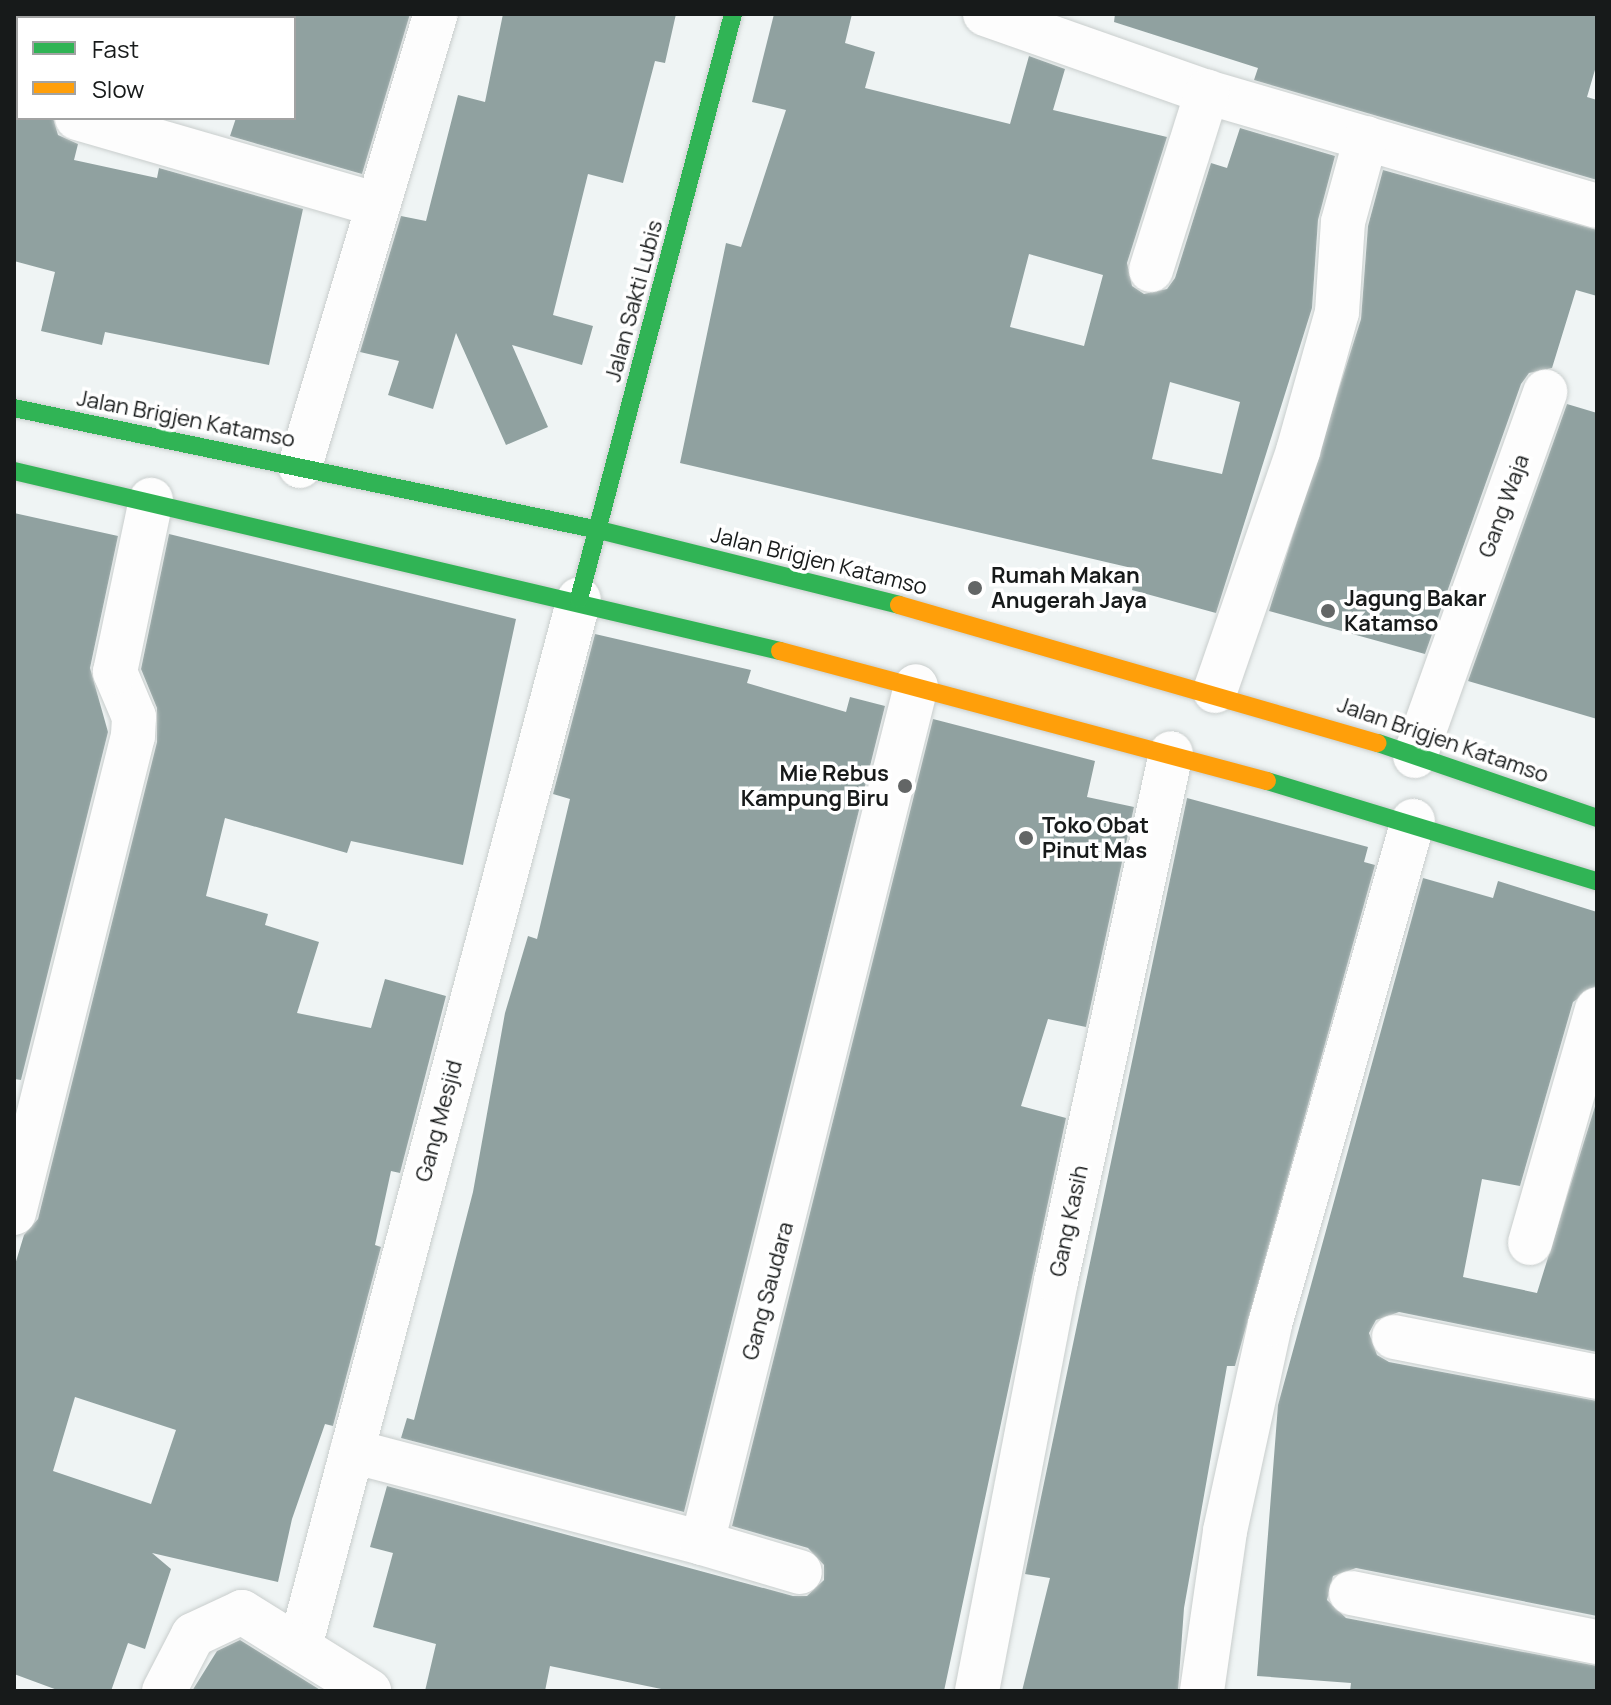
<!DOCTYPE html>
<html>
<head>
<meta charset="utf-8">
<style>
	body { margin:0 }
	#map { position:relative; width:1611px; height:1705px; overflow:hidden; background:#eff4f4; font-family:Manrope,sans-serif }
	div>[style] { position:absolute }
	.building>* { inset:0; background:#90a1a0 }
	.roads { filter:drop-shadow(0 0 2px #c9cecd) drop-shadow(0 0 2px #c9cecd) }
	.street>* { height:44px; margin:-22px; padding:0 22px; transform-origin:22px; border-radius:22px; background:#fdfdfd }
	.fast>* { height:18px; margin:-9px; padding:0 9px; transform-origin:9px; border-radius:9px; background:#30b455 }
	.slow>* { height:18px; margin:-9px; padding:0 9px; transform-origin:9px; border-radius:9px; background:#ff9f0a }
	.dots>* { width:22px; height:22px; translate:-50% -50%; box-sizing:border-box; border:4px solid #fff; border-radius:50% }
	span { translate:-50% -50%; white-space:nowrap; text-align:center; line-height:1.15; -webkit-text-stroke:7px #fff; paint-order:stroke }
	.street-label { font-size:22px; color:#171a1a }
	.poi-label { font-size:22px; color:#171a1a; font-weight:700 }
	.left { translate:0 -50%; text-align:left }
	.right { translate:-100% -50%; text-align:right }
	.frame { position:absolute; inset:0; border:16px solid #171a1a; pointer-events:none }
	.legend { position:absolute; left:16px; top:16px; width:280px; height:104px; box-sizing:border-box; background:#fff; border:2px solid #a2a3a3; margin:0; padding:10px 14px; list-style:none; font-size:24px; color:#171a1a }
	.legend li { display:flex; align-items:center; gap:16px; height:40px }
	.legend b { width:40px; border:2px solid #a2a3a3 }
</style>
</head>
<body>
<div id="map">
	<div class="building">
		<div style="clip-path:polygon(294px 14px,410px 14px,362px 174px,230px 136px,236px 118px,294px 118px)"></div>
		<div style="clip-path:polygon(503px 14px,676px 14px,665px 63px,655px 61px,623px 183px,588px 174px,553px 315px,593px 326px,582px 365px,512px 345px,548px 427px,506px 445px,456px 333px,433px 409px,388px 395px,399px 361px,360px 352px,401px 216px,426px 221px,458px 95px,485px 102px)"></div>
		<div style="clip-path:polygon(evenodd,774px 14px,852px 14px,845px 43px,875px 52px,865px 88px,1010px 124px,1029px 56px,1065px 69px,1053px 110px,1167px 137px,1127px 263px,1132px 286px,1144px 294px,1167px 289px,1175px 278px,1211px 163px,1227px 168px,1240px 128px,1335px 156px,1318px 220px,1312px 308px,1216px 613px,1132px 590px,1136px 569px,680px 463px,726px 243px,741px 247px,786px 110px,752px 102px,774px 14px,1029px 254px,1103px 275px,1084px 346px,1010px 327px,1029px 254px,774px 14px,1170px 382px,1240px 402px,1222px 474px,1152px 459px,1170px 382px)"></div>
		<div style="clip-path:polygon(1115px 14px,1597px 14px,1597px 63px,1587px 97px,1597px 100px,1597px 180px,1254px 80px,1258px 68px,1114px 22px)"></div>
		<div style="clip-path:polygon(14px 118px,53px 118px,58px 135px,78px 144px,74px 160px,157px 178px,159px 168px,303px 209px,269px 365px,105px 332px,102px 345px,41px 331px,55px 272px,14px 261px)"></div>
		<div style="clip-path:polygon(1383px 170px,1597px 230px,1597px 296px,1576px 290px,1552px 368px,1529px 373px,1521px 384px,1425px 654px,1269px 611px,1361px 319px,1368px 226px)"></div>
		<div style="clip-path:polygon(1567px 404px,1597px 413px,1597px 719px,1468px 681px)"></div>
		<div style="clip-path:polygon(14px 513px,118px 536px,90px 668px,108px 732px,21px 1080px,14px 1079px)"></div>
		<div style="clip-path:polygon(evenodd,169px 534px,516px 619px,463px 865px,351px 841px,347px 853px,225px 818px,206px 896px,268px 914px,265px 925px,319px 942px,297px 1013px,371px 1028px,385px 979px,446px 996px,400px 1173px,391px 1171px,375px 1245px,381px 1247px,333px 1426px,325px 1424px,292px 1519px,278px 1582px,152px 1553px,171px 1569px,145px 1649px,128px 1643px,111px 1691px,60px 1691px,14px 1674px,14px 1268px,24px 1235px,38px 1219px,157px 742px,157px 708px,141px 669px,169px 534px,75px 1397px,176px 1430px,151px 1504px,53px 1471px,75px 1397px)"></div>
		<div style="clip-path:polygon(595px 634px,751px 670px,747px 683px,846px 712px,850px 697px,885px 706px,684px 1512px,401px 1438px,407px 1418px,414px 1420px,473px 1192px,505px 1013px,528px 936px,537px 939px,570px 799px,553px 794px)"></div>
		<div style="clip-path:polygon(933px 719px,1095px 761px,1087px 797px,1134px 807px,1086px 1027px,1048px 1019px,1021px 1106px,1066px 1118px,944px 1691px,671px 1691px,550px 1666px,545px 1691px,425px 1691px,436px 1644px,373px 1627px,393px 1553px,370px 1547px,387px 1486px,793px 1596px,807px 1596px,824px 1580px,824px 1565px,808px 1548px,732px 1526px)"></div>
		<div style="clip-path:polygon(1187px 798px,1368px 847px,1364px 862px,1375px 865px,1235px 1366px,1227px 1366px,1184px 1608px,1178px 1691px,1022px 1691px,1050px 1578px,1025px 1574px)"></div>
		<div style="clip-path:polygon(1423px 878px,1493px 898px,1498px 881px,1597px 912px,1597px 985px,1573px 1002px,1520px 1186px,1482px 1179px,1463px 1277px,1537px 1293px,1597px 1100px,1597px 1352px,1399px 1312px,1376px 1320px,1369px 1333px,1377px 1355px,1389px 1362px,1597px 1401px,1597px 1616px,1356px 1568px,1333px 1576px,1327px 1600px,1346px 1618px,1597px 1666px,1597px 1691px,1350px 1691px,1351px 1683px,1257px 1676px,1278px 1405px)"></div>
		<div style="clip-path:polygon(240px 1640px,322px 1691px,192px 1691px,217px 1651px)"></div>
	</div>
	<div class="roads">
		<div class="street">
			<div style="left:985px;top:14px;width:235px;rotate:19.4deg"></div>
			<div style="left:1207px;top:92px;width:406px;rotate:16.3deg"></div>
			<div style="left:77px;top:118px;width:309px;rotate:16.1deg"></div>
			<div style="left:1151px;top:270px;width:187px;rotate:-72.5deg"></div>
			<div style="left:300px;top:466px;width:472px;rotate:-73.3deg"></div>
			<div style="left:1215px;top:691px;width:254px;rotate:-70.9deg"></div>
			<div style="left:1298px;top:451px;width:144px;rotate:-74.3deg"></div>
			<div style="left:1337px;top:312px;width:90px;rotate:-86.2deg"></div>
			<div style="left:1343px;top:222px;width:87px;rotate:-74.7deg"></div>
			<div style="left:1415px;top:756px;width:387px;rotate:-70.3deg"></div>
			<div style="left:14px;top:1213px;width:492px;rotate:-76deg"></div>
			<div style="left:133px;top:736px;width:19px;rotate:-87deg"></div>
			<div style="left:134px;top:717px;width:49px;rotate:-112.9deg"></div>
			<div style="left:115px;top:672px;width:176px;rotate:-78.2deg"></div>
			<div style="left:1530px;top:1243px;width:243px;rotate:-74deg"></div>
			<div style="left:1394px;top:1337px;width:207px;rotate:11.1deg"></div>
			<div style="left:352px;top:1451px;width:362px;rotate:14.7deg"></div>
			<div style="left:702px;top:1543px;width:883px;rotate:-75.98deg"></div>
			<div style="left:702px;top:1543px;width:102px;rotate:16.5deg"></div>
			<div style="left:1351px;top:1593px;width:251px;rotate:11.3deg"></div>
			<div style="left:301px;top:1643px;width:1080px;rotate:-75.09deg"></div>
			<div style="left:164px;top:1691px;width:63px;rotate:-62.6deg"></div>
			<div style="left:193px;top:1635px;width:54px;rotate:-25.1deg"></div>
			<div style="left:242px;top:1612px;width:150px;rotate:31.9deg"></div>
			<div style="left:977px;top:1691px;width:418px;rotate:-79.1deg"></div>
			<div style="left:1056px;top:1281px;width:540px;rotate:-77.71deg"></div>
			<div style="left:1202px;top:1691px;width:162px;rotate:-81.8deg"></div>
			<div style="left:1225px;top:1531px;width:212px;rotate:-77.7deg"></div>
			<div style="left:1270px;top:1324px;width:523px;rotate:-74.13deg"></div>
		</div>
		<div class="fast">
			<div style="left:14px;top:408px;width:598px;rotate:11.78deg"></div>
			<div style="left:599px;top:530px;width:309px;rotate:14deg"></div>
			<div style="left:14px;top:471px;width:787px;rotate:13.22deg"></div>
			<div style="left:579px;top:599px;width:605px;rotate:-75.25deg"></div>
			<div style="left:1378px;top:743px;width:231px;rotate:18.9deg"></div>
			<div style="left:1267px;top:781px;width:345px;rotate:16.9deg"></div>
		</div>
		<div class="slow">
			<div style="left:899px;top:605px;width:498px;rotate:16.1deg"></div>
			<div style="left:780px;top:651px;width:504px;rotate:14.95deg"></div>
		</div>
	</div>
	<div class="dots">
		<div style="left:975px;top:588px;background:#636666"></div>
		<div style="left:1328px;top:611px;background:#636666"></div>
		<div style="left:905px;top:786px;background:#636666"></div>
		<div style="left:1026px;top:838px;background:#636666"></div>
	</div>
	<div class="street-label">
		<span style="left:634px;top:301px;rotate:-75deg">Jalan Sakti Lubis</span>
		<span style="left:186px;top:419px;rotate:11deg">Jalan Brigjen Katamso</span>
		<span style="left:1504px;top:506px;rotate:-70deg">Gang Waja</span>
		<span style="left:819px;top:561px;rotate:14deg">Jalan Brigjen Katamso</span>
		<span style="left:1443px;top:740px;rotate:19deg">Jalan Brigjen Katamso</span>
		<span style="left:439px;top:1121px;rotate:-75deg">Gang Mesjid</span>
		<span style="left:1069px;top:1221px;rotate:-78deg">Gang Kasih</span>
		<span style="left:768px;top:1291px;rotate:-75deg">Gang Saudara</span>
	</div>
	<div class="poi-label">
		<span class="left" style="left:991px;top:588px">Rumah Makan<br>Anugerah Jaya</span>
		<span class="left" style="left:1344px;top:611px">Jagung Bakar<br>Katamso</span>
		<span class="right" style="left:889px;top:786px">Mie Rebus<br>Kampung Biru</span>
		<span class="left" style="left:1042px;top:838px">Toko Obat<br>Pinut Mas</span>
	</div>
	<div class="frame"></div>
	<ul class="legend">
	<li><b style="height:10px;background:#30b455"></b>Fast</li>
	<li><b style="height:10px;background:#ff9f0a"></b>Slow</li>
	</ul>
</div>
</body>
</html>
